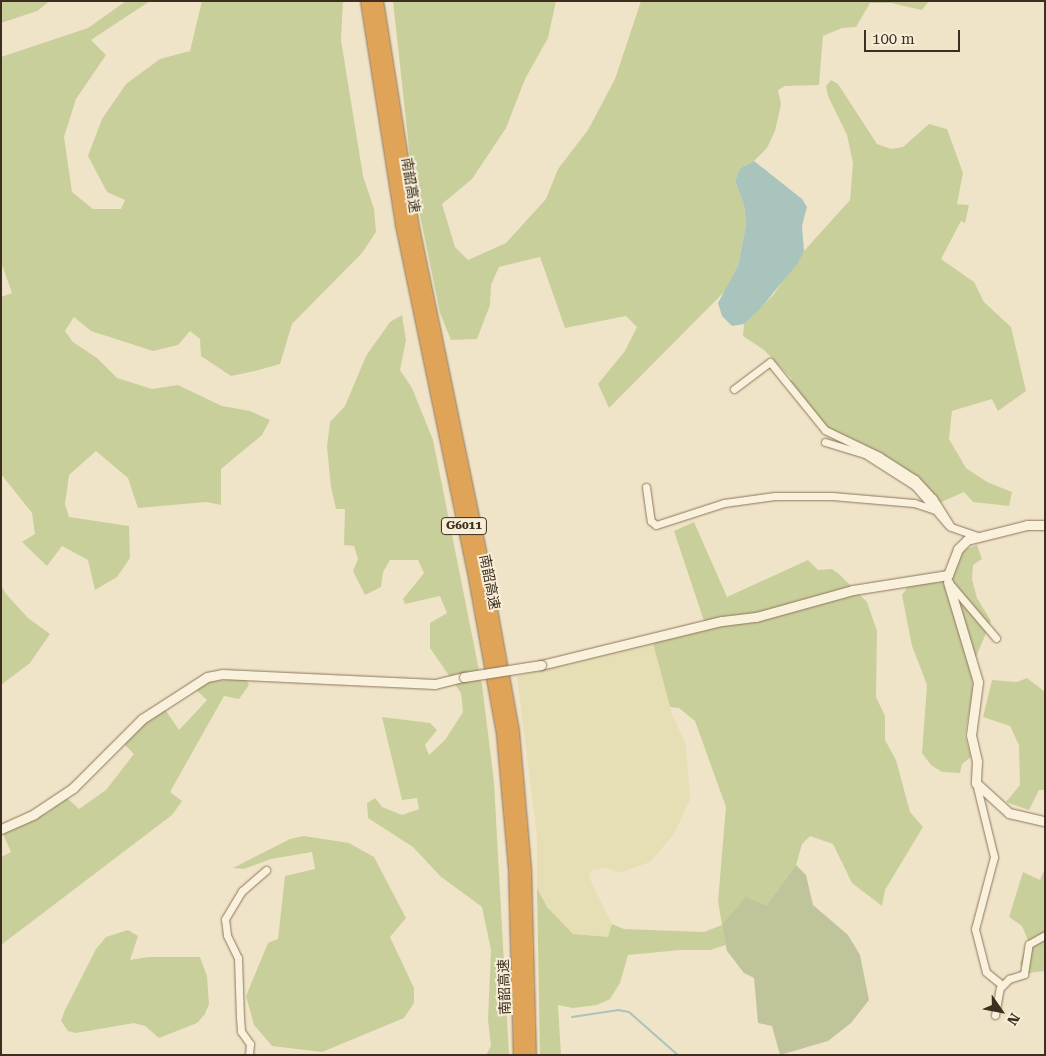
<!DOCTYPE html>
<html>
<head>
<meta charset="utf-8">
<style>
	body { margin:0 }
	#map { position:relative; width:1046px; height:1056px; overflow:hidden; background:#f0e4c8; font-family:"Roboto Serif","Noto Sans SC",serif }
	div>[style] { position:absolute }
	.farmland>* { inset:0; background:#e6deb5 }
	.green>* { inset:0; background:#c9cf9b }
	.cemetery>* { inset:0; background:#bfc49a }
	.water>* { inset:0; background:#a9c4bc }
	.stream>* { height:2px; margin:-1px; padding:0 1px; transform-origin:1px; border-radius:1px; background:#a9c4bc }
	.roads { filter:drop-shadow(0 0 1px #8d765c) drop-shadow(0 0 1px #8d765c) }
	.minor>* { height:7px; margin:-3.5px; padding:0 3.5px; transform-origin:3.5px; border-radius:3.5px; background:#faf1dc }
	.tertiary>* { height:9px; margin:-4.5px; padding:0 4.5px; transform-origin:4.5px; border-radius:4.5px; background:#faf1dc }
	.motorway>* { height:12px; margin:-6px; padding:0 6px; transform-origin:6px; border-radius:6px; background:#e0a458 }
	.bridges { filter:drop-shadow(0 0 1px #8d765c) drop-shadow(0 0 1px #8d765c) }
	.tertiary-bridge>* { height:9px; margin:-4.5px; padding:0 4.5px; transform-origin:4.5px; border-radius:4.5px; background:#faf1dc }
	span { translate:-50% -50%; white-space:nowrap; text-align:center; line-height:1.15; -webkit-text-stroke:4px #f7eed8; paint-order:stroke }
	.shield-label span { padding:1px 4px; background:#f7eed8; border:1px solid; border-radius:4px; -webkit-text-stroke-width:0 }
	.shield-label { font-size:12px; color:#3d2e20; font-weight:700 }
	.street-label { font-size:14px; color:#3d2e20 }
	.frame { position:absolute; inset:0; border:2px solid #3d2e20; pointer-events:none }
	.north { position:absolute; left:976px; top:986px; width:50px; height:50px; -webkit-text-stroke:4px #f7eed8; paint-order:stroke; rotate:123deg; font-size:14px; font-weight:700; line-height:20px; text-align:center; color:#3d2e20 }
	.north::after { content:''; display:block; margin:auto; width:18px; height:22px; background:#3d2e20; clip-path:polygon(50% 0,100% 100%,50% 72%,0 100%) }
	.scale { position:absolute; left:864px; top:30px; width:96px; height:22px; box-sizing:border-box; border:2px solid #3d2e20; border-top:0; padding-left:6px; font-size:15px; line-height:18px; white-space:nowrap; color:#3d2e20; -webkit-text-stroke:4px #f7eed8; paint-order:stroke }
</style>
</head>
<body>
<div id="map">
	<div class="farmland">
		<div style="clip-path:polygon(653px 643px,672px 714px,686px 745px,690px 800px,674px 834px,650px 862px,619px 873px,607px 868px,592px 870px,589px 877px,612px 924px,608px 937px,573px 934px,547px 907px,537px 888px,537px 836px,517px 676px)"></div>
	</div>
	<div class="green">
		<div style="clip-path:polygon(1px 1px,50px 1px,37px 11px,1px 23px)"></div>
		<div style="clip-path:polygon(126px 1px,150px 1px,91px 40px,106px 55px,76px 99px,64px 137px,72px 192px,93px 209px,121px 209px,125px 200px,107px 192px,88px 156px,102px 119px,126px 84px,160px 59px,190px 51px,202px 1px,343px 1px,341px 40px,363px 176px,374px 209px,376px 232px,362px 253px,292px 324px,280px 364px,255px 371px,231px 376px,201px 356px,200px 339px,190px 331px,178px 345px,153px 351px,91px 331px,74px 317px,65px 331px,73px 342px,97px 358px,117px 378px,152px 389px,178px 385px,222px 406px,250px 411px,270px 420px,262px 435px,221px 469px,221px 505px,206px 502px,138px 508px,128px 478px,96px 451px,69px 475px,65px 504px,69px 517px,129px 526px,130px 558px,117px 577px,95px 590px,88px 560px,62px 546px,47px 566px,22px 542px,35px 534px,32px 513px,1px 474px,1px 297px,12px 293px,1px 262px,1px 57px,88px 28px)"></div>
		<div style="clip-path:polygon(393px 1px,556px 1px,548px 38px,525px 79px,506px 128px,472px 179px,442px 204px,455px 247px,468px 260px,506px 243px,546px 199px,558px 169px,588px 130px,615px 79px,641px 1px,929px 1px,922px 10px,891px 3px,870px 3px,856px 27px,842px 28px,823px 36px,819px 85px,785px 86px,778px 90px,781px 104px,775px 131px,767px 148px,754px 161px,740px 168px,735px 181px,744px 205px,746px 225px,738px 266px,731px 285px,609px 408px,598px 384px,625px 351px,637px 327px,626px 316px,565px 328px,540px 257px,499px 267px,491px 285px,490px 305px,477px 339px,451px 340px,440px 313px,412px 176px)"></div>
		<div style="clip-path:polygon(831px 80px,838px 84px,877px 144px,891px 149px,903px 147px,929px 124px,947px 129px,963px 173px,957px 204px,969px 205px,965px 223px,961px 221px,941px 259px,974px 282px,984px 302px,1011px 327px,1026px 391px,998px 411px,992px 399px,952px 411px,949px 439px,966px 468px,987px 482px,1012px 492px,1009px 506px,973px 502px,964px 492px,937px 504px,933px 498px,825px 430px,788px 383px,792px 379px,764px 350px,743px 336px,744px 324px,774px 294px,804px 251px,850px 200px,853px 163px,847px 135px,828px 96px,826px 86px)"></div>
		<div style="clip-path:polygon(402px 315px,406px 340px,400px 370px,412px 388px,433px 440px,482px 685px,494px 782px,509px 1055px,486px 1055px,491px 1046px,488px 1020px,491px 950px,482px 907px,440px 876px,413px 847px,368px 818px,367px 803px,375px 798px,382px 807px,402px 815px,419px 809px,417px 798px,402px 800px,382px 717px,430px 723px,437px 730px,425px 745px,429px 755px,445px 740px,463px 712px,461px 693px,430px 648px,430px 623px,447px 613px,440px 596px,405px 604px,403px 599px,424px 573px,418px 560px,390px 560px,383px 572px,381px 587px,365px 595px,353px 571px,358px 559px,354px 546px,344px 545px,345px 509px,336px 509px,331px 487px,327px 447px,330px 422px,345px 406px,366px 356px,390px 322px)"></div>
		<div style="clip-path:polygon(694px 522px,727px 597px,808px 560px,818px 570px,832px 569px,839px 574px,867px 602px,877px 631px,876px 697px,885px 716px,885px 740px,896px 760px,910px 812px,923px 827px,885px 890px,882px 906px,852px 883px,833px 844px,810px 836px,802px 844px,796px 865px,766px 906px,722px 925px,726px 945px,710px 950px,680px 950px,628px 955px,620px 983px,610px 999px,597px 1005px,573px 1008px,558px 1005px,561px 1055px,540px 1055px,537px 888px,547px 907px,573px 934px,608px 937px,612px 924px,624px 929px,704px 932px,722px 925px,718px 901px,726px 807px,695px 721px,679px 708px,670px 707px,653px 643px,707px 630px,674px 531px)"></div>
		<div style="clip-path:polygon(977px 545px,982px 559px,973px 565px,972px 579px,977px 598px,991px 621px,971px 669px,973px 689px,965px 735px,971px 757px,962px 764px,960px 773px,942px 772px,931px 765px,922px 753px,927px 685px,912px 646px,902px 595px,909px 585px,942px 582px,953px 577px,959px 558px,966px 549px)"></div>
		<div style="clip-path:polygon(1px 585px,6px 594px,28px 618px,50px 634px,30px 663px,1px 685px)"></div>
		<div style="clip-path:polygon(1027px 678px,1045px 692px,1045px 790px,1039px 790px,1029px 810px,1006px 802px,1020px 785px,1019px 745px,1010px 726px,983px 717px,992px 680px,1017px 682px)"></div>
		<div style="clip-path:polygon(246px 679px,249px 685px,239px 699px,224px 696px,170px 792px,182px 801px,172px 815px,1px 945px,1px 857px,11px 852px,3px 834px,49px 812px,66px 797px,79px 809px,106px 790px,134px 754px,123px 743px,164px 708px,179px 730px,207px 700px,196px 690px,210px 681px)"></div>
		<div style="clip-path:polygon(304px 836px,349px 843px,374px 857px,406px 918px,390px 937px,414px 988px,414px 1003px,404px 1018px,322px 1052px,272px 1046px,254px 1025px,246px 996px,268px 943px,278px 939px,285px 876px,315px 869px,312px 852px,271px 859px,244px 869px,233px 868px,290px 839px)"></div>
		<div style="clip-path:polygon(1045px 868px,1045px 971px,1029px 973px,1020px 964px,1028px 940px,1022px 926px,1009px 917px,1023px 872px,1040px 880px)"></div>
		<div style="clip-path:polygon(128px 930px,138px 936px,130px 960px,148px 957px,200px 957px,207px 976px,209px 1004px,205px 1014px,197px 1023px,159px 1038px,145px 1026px,134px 1023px,76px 1033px,68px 1031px,61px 1021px,65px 1010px,96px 949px,106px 937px)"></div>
	</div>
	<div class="cemetery">
		<div style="clip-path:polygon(796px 865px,806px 875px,813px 905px,848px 935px,860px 955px,869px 1000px,851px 1023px,828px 1041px,780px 1055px,772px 1026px,758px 1023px,754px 978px,744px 973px,727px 951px,722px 925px,746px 897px,766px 906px)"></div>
	</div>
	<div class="water">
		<div style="clip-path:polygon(754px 161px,802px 199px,807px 207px,802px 226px,804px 251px,798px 263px,759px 310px,744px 324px,732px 326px,722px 316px,718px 303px,738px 266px,746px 225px,744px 205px,735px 181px,740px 168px)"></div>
	</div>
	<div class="stream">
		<div style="left:572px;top:1017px;width:47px;rotate:-8.7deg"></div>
		<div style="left:618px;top:1010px;width:11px;rotate:10deg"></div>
		<div style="left:629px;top:1012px;width:65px;rotate:41.3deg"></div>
	</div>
	<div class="roads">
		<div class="minor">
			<div style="left:734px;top:389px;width:45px;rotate:-36.9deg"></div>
			<div style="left:770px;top:362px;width:87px;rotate:51deg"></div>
			<div style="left:825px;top:430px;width:60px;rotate:25.7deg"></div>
			<div style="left:879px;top:456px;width:43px;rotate:32.6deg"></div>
			<div style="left:915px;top:479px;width:26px;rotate:47deg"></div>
			<div style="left:933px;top:498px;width:34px;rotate:58deg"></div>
			<div style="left:951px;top:527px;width:28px;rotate:19deg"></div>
			<div style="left:825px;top:442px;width:42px;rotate:16.7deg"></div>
			<div style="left:865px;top:454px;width:59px;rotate:32.6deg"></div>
			<div style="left:915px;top:486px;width:52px;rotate:49.6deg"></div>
			<div style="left:646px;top:487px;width:34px;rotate:82deg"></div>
			<div style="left:651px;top:521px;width:6px;rotate:39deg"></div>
			<div style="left:656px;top:525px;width:71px;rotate:-17.9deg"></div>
			<div style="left:724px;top:503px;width:51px;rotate:-7.8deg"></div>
			<div style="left:775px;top:496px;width:57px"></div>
			<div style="left:832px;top:496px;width:82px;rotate:4.9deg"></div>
			<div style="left:914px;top:503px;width:22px;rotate:18deg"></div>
			<div style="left:950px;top:584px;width:71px;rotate:49.6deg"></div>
			<div style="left:976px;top:783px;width:76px;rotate:76.3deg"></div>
			<div style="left:994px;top:857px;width:74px;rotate:104.8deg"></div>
			<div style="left:975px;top:929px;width:44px;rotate:75.7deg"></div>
			<div style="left:986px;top:972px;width:21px;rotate:39deg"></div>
			<div style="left:995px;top:1015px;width:27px;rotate:-80deg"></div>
			<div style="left:1000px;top:988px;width:13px;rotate:-45deg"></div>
			<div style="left:1009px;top:979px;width:16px;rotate:-18deg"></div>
			<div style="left:1024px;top:974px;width:30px;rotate:-81deg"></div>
			<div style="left:1029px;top:944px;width:18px;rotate:-29deg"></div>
			<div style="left:249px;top:1055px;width:11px;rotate:-85deg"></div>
			<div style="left:250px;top:1044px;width:16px;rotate:-125deg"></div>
			<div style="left:241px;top:1031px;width:13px;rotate:-94deg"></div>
			<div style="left:240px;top:1018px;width:60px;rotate:-91.9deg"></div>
			<div style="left:238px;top:958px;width:25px;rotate:-116deg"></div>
			<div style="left:227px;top:935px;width:16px;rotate:-97deg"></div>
			<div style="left:225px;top:919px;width:33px;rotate:-59deg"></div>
			<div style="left:242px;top:891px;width:32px;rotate:-41deg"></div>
		</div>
		<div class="tertiary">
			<div style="left:948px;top:582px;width:104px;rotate:73.3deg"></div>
			<div style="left:978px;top:682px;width:53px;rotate:97.5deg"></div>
			<div style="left:971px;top:735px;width:27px;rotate:77deg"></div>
			<div style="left:977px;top:761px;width:22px;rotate:93deg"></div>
			<div style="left:976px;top:783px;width:45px;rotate:42.3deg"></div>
			<div style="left:1009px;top:813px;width:37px;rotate:13deg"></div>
			<div style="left:541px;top:665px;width:186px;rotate:-13.7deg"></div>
			<div style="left:722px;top:621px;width:34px;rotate:-7deg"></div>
			<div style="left:756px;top:617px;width:101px;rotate:-15.6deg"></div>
			<div style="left:853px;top:590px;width:96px;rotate:-9deg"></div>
			<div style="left:948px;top:575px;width:28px;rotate:-69deg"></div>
			<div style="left:958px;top:549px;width:13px;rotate:-45deg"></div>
			<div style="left:967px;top:540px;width:62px;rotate:-14deg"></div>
			<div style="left:1027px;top:525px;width:18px"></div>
			<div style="left:1px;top:829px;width:36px;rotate:-24deg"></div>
			<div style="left:34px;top:814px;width:47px;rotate:-33.7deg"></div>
			<div style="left:73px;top:788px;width:98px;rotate:-45deg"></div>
			<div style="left:142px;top:719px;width:77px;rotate:-32.9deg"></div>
			<div style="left:207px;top:677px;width:15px;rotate:-11deg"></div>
			<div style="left:222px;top:674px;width:213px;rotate:2.7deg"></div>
			<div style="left:435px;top:684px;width:30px;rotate:-14deg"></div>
		</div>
		<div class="motorway">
			<div style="left:367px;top:1px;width:227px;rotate:81.1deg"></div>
			<div style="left:402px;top:225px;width:360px;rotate:78.3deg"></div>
			<div style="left:475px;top:578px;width:158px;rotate:79.8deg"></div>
			<div style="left:503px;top:734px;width:136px;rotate:84.9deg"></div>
			<div style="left:515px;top:869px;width:186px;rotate:88.5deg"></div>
			<div style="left:377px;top:1px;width:225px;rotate:81deg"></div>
			<div style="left:412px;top:223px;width:360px;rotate:78.3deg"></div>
			<div style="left:485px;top:576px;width:158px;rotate:79.8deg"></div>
			<div style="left:513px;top:732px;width:138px;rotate:85deg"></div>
			<div style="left:525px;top:869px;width:186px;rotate:88.5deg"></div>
		</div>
	</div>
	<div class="bridges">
		<div class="tertiary-bridge">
			<div style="left:464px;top:677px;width:78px;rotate:-8.9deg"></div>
		</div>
	</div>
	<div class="shield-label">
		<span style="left:464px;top:526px">G6011</span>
	</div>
	<div class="street-label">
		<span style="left:411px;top:185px;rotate:81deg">南韶高速</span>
		<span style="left:490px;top:582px;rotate:79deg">南韶高速</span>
		<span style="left:504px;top:987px;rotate:-92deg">南韶高速</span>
	</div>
	<div class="frame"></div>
	<div class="north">N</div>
	<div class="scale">100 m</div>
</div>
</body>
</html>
